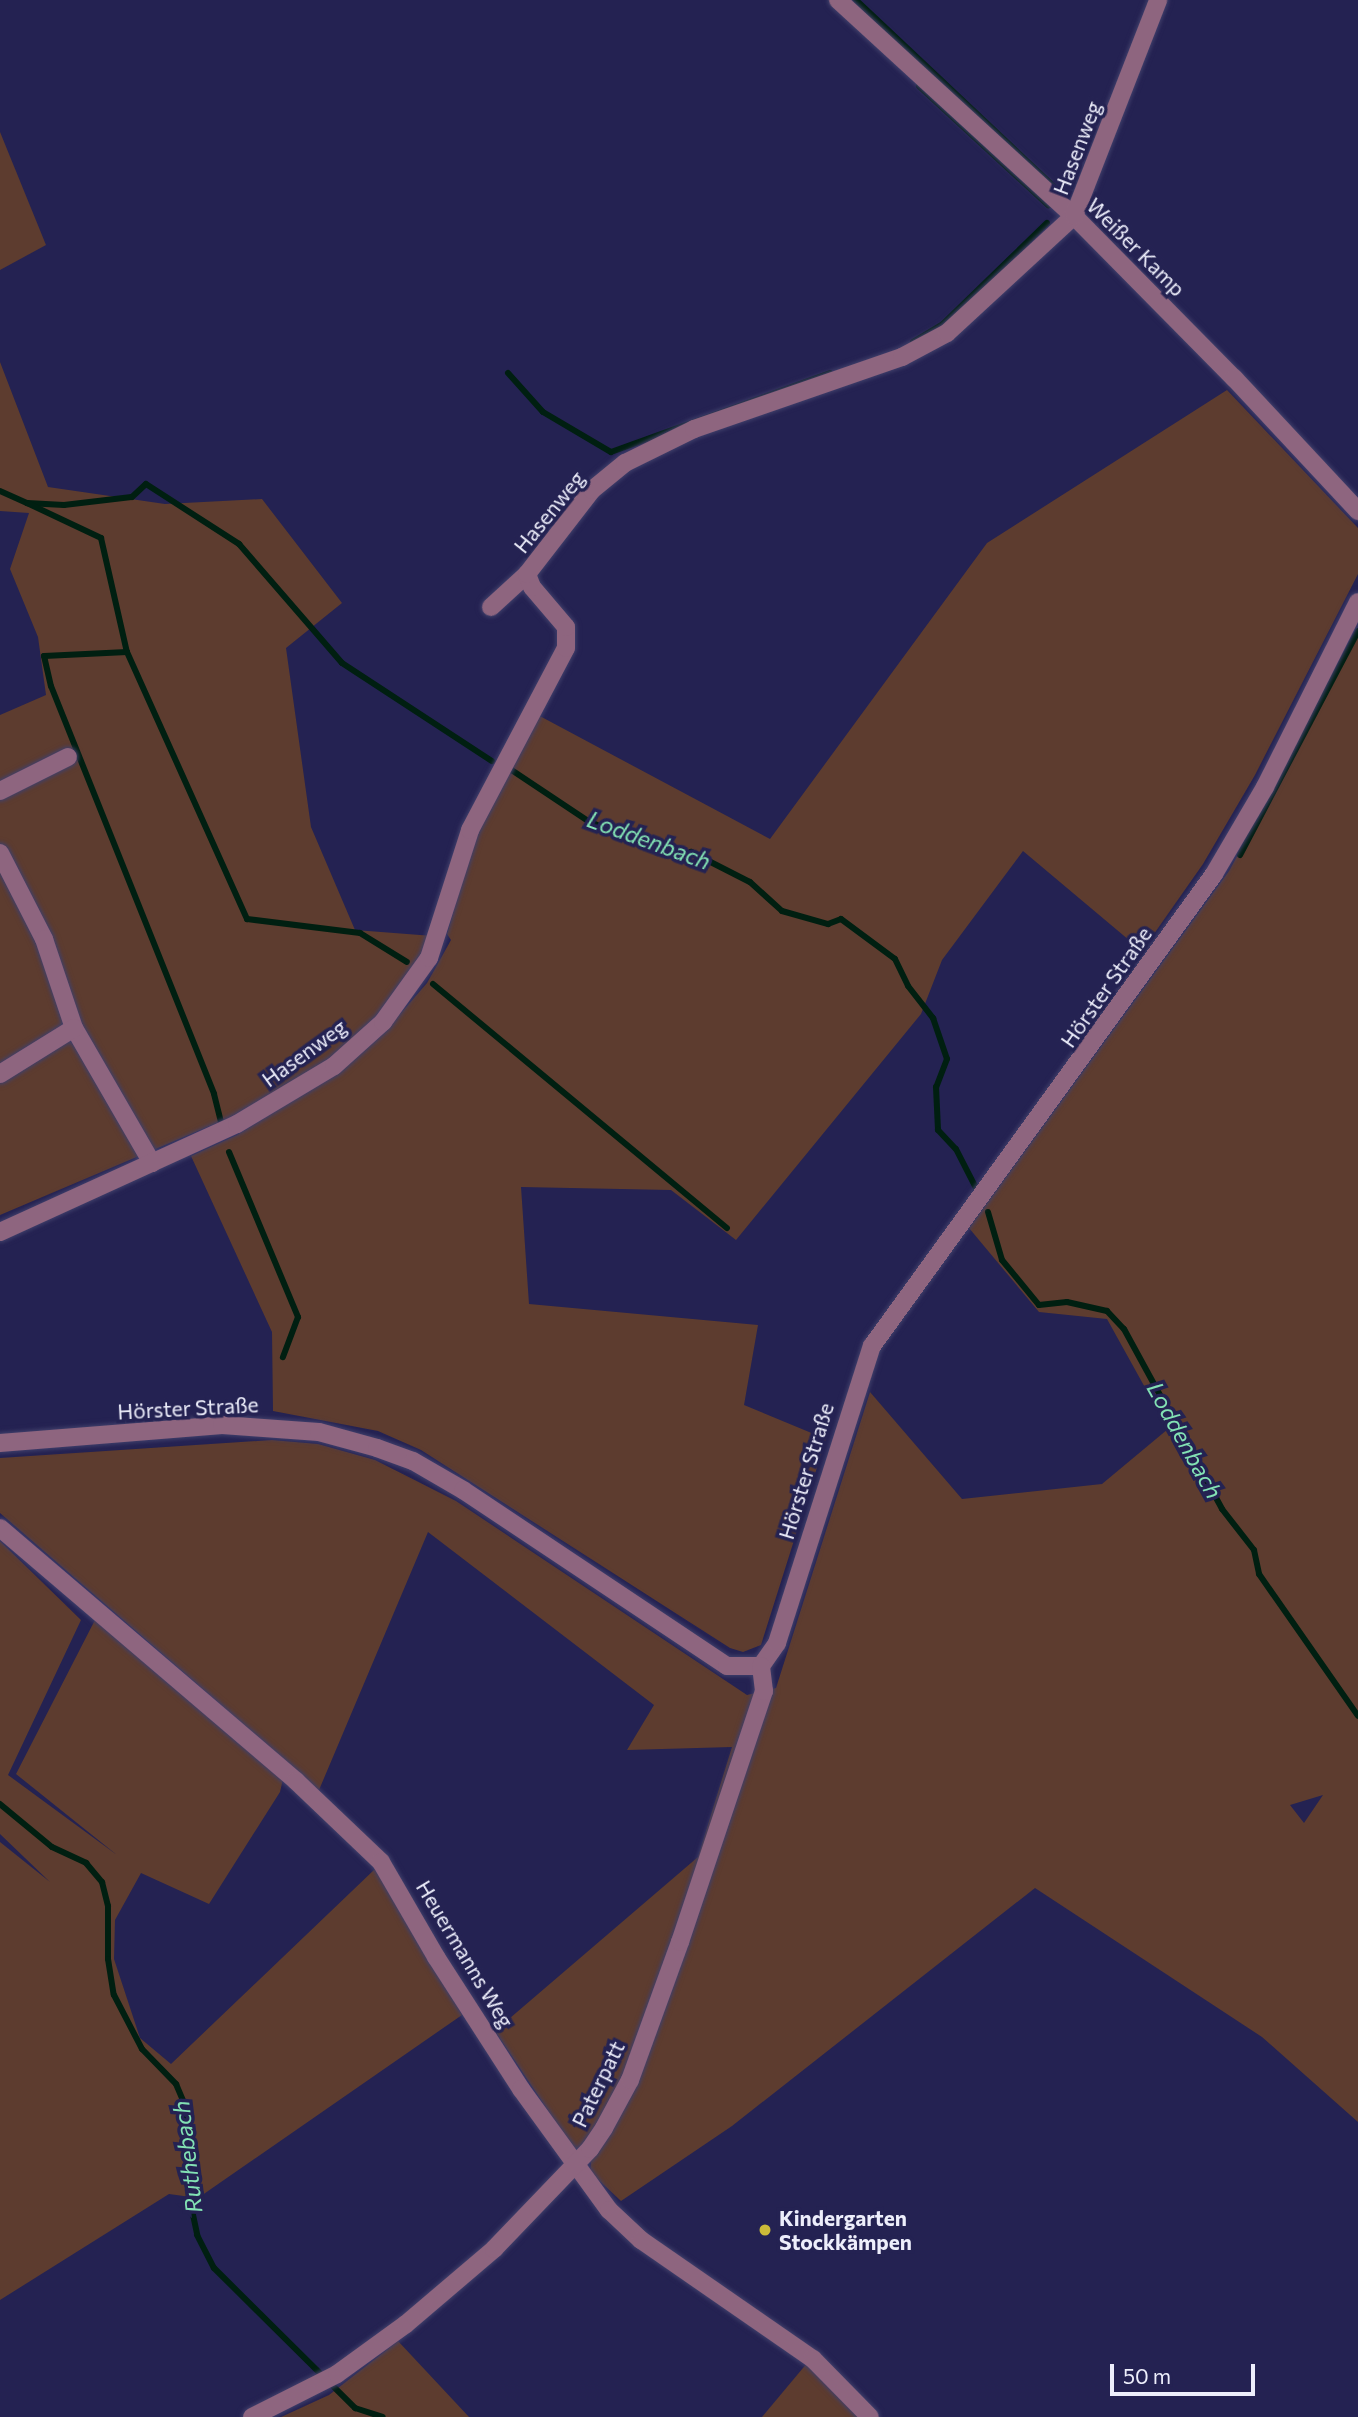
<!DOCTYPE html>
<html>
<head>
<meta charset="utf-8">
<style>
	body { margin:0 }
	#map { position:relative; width:1358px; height:2417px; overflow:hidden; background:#242252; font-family:Commissioner,sans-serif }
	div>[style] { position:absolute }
	.green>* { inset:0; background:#5d3c2f }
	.stream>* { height:6px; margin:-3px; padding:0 3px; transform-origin:3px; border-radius:3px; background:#001f11 }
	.roads { filter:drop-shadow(0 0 2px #403f6a) drop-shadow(0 0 2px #403f6a) }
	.minor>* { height:18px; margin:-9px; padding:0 9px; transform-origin:9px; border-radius:9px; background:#8e657f }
	.dots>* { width:19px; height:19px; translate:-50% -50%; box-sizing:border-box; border:4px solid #242252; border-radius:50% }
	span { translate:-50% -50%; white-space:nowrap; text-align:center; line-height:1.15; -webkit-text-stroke:7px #242252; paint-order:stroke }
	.street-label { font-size:21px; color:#edeefb }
	.poi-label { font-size:21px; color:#edeefb; font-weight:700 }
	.left { translate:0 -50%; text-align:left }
	.water-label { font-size:23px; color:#83e2b4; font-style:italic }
	.scale { position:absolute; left:1110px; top:2364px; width:145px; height:32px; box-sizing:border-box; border:4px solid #edeefb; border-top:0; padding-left:9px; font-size:21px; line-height:24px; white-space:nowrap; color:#edeefb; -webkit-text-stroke:5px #242252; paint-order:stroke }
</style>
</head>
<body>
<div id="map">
	<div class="green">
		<div style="clip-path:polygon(0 132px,46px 245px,0 270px)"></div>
		<div style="clip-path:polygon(0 362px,48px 487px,165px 504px,262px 499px,342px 603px,286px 648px,311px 827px,355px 930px,433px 936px,409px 979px,375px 1019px,328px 1061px,231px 1117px,0 1215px,0 715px,46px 695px,38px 637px,10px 569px,29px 513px,0 511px)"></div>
		<div style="clip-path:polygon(1227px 390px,1358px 528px,1358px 574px,1255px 775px,1203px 864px,1142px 951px,1023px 851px,942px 960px,921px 1014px,736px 1240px,671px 1190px,521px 1187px,529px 1304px,758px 1325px,744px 1405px,826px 1439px,761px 1645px,743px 1652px,730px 1648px,421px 1450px,378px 1431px,273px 1411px,272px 1332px,191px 1156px,237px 1135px,338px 1073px,381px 1036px,427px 983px,451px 940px,447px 934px,476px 834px,536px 714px,770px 839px,987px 543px)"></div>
		<div style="clip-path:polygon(evenodd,1358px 632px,1358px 2122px,1262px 2037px,1035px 1888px,732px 2126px,621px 2201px,590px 2172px,591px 2163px,573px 2148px,495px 2031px,698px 1857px,732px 1747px,627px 1750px,654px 1705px,428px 1532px,319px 1790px,0 1513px,0 1458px,272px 1440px,318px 1444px,375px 1460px,456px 1501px,747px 1695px,776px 1688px,870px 1392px,962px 1499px,1102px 1484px,1168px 1429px,1107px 1319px,1039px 1312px,969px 1228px,1229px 871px,1358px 632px,1323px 1795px,1304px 1823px,1290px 1805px,1323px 1795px)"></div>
		<div style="clip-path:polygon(0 1541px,81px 1620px,8px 1775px,117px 1855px,16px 1774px,96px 1618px,283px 1779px,280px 1792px,209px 1904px,141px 1873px,115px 1920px,114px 1959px,140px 2038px,171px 2064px,375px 1869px,399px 1902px,462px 2015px,198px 2198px,169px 2194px,0 2300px,0 1842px,50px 1882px,0 1834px)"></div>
		<div style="clip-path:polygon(398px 2341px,469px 2417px,281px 2417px,329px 2395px)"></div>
		<div style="clip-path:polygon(808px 2362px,860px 2417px,762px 2417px)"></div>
	</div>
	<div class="stream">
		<div style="left:856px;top:0;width:279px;rotate:43.3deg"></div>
		<div style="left:919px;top:86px;width:176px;rotate:42.7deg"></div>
		<div style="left:913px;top:342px;width:35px;rotate:-31deg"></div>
		<div style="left:943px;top:324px;width:145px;rotate:-44.2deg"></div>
		<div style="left:508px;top:373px;width:52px;rotate:48.1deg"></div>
		<div style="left:543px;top:412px;width:79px;rotate:30.5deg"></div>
		<div style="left:611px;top:452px;width:233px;rotate:-19.8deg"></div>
		<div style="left:0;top:491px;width:30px;rotate:24deg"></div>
		<div style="left:27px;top:503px;width:37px;rotate:3deg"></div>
		<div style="left:64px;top:505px;width:68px;rotate:-6.7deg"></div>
		<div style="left:132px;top:497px;width:19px;rotate:-43deg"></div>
		<div style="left:146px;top:484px;width:111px;rotate:32.8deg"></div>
		<div style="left:239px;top:544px;width:157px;rotate:49.1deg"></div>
		<div style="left:342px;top:663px;width:179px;rotate:33.2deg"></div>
		<div style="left:27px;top:503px;width:82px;rotate:25.3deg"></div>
		<div style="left:101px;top:538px;width:117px;rotate:77.2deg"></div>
		<div style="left:127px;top:652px;width:293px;rotate:65.8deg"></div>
		<div style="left:247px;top:919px;width:114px;rotate:7.1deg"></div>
		<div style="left:360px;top:933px;width:55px;rotate:31.7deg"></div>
		<div style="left:127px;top:652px;width:83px;rotate:177.2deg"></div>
		<div style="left:44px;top:656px;width:31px;rotate:77deg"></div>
		<div style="left:51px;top:686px;width:439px;rotate:68.2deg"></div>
		<div style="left:214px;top:1094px;width:29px;rotate:76deg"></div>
		<div style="left:507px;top:767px;width:97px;rotate:33.7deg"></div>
		<div style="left:588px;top:821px;width:39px;rotate:23deg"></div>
		<div style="left:624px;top:836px;width:47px;rotate:9.9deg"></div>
		<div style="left:670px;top:844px;width:17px;rotate:40deg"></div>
		<div style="left:683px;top:855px;width:9px;rotate:-21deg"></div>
		<div style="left:691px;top:852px;width:66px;rotate:27deg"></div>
		<div style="left:750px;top:882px;width:43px;rotate:42.2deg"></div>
		<div style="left:782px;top:911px;width:48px;rotate:15.8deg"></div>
		<div style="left:828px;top:924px;width:14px;rotate:-21deg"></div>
		<div style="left:841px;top:919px;width:67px;rotate:36.5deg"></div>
		<div style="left:895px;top:959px;width:30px;rotate:64deg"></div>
		<div style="left:908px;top:986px;width:41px;rotate:52deg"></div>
		<div style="left:933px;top:1018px;width:43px;rotate:71.1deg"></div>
		<div style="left:947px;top:1059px;width:30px;rotate:111deg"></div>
		<div style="left:936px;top:1087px;width:43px;rotate:87.3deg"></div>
		<div style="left:938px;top:1130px;width:26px;rotate:47deg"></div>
		<div style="left:956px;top:1149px;width:44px;rotate:62.9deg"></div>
		<div style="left:1240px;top:855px;width:253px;rotate:-62.2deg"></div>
		<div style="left:433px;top:984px;width:382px;rotate:39.7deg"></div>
		<div style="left:229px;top:1152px;width:179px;rotate:67.3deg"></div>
		<div style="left:298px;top:1317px;width:43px;rotate:110.6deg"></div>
		<div style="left:988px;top:1212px;width:50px;rotate:73.7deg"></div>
		<div style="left:1002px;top:1260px;width:58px;rotate:50.6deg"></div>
		<div style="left:1039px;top:1305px;width:28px;rotate:-6deg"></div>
		<div style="left:1067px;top:1302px;width:41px;rotate:12.7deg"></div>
		<div style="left:1107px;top:1311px;width:25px;rotate:47deg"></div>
		<div style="left:1124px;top:1329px;width:205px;rotate:61.4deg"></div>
		<div style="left:1222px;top:1509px;width:52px;rotate:52deg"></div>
		<div style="left:1254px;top:1550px;width:25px;rotate:78deg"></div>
		<div style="left:1259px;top:1574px;width:173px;rotate:55.1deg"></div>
		<div style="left:0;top:1804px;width:67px;rotate:39.6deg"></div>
		<div style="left:52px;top:1847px;width:38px;rotate:25deg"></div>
		<div style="left:86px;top:1863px;width:25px;rotate:50deg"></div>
		<div style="left:102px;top:1882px;width:25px;rotate:76deg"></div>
		<div style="left:108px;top:1906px;width:53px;rotate:90deg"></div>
		<div style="left:108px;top:1959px;width:36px;rotate:81deg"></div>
		<div style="left:114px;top:1995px;width:61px;rotate:62.6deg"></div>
		<div style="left:142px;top:2049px;width:49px;rotate:45.8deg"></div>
		<div style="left:176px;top:2084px;width:23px;rotate:67deg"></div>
		<div style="left:185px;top:2105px;width:91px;rotate:87.5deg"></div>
		<div style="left:189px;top:2196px;width:40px;rotate:78deg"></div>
		<div style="left:197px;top:2235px;width:37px;rotate:63deg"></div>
		<div style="left:214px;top:2268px;width:199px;rotate:44.8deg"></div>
		<div style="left:355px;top:2408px;width:29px;rotate:18deg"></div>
	</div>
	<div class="roads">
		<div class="minor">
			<div style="left:838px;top:0;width:320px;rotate:42.5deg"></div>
			<div style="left:1074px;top:216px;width:228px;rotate:45.4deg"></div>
			<div style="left:1234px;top:378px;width:182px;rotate:47deg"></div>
			<div style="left:491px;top:607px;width:49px;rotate:-42.5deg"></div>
			<div style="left:0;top:791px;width:76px;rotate:-26.6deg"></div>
			<div style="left:0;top:853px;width:97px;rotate:62.9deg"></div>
			<div style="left:44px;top:939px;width:94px;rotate:71.4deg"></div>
			<div style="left:74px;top:1028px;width:156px;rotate:60deg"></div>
			<div style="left:0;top:1074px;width:87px;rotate:-31.9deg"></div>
			<div style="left:0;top:1232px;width:260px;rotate:-24.5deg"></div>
			<div style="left:237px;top:1124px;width:113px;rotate:-30.9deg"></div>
			<div style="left:334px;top:1066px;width:66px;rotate:-41.9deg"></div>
			<div style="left:383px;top:1022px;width:79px;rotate:-54.3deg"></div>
			<div style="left:429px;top:958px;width:134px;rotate:-72.2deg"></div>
			<div style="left:470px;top:830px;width:206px;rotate:-62.2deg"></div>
			<div style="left:566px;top:648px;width:21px;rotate:-90deg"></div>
			<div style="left:566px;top:627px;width:52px;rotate:-130.4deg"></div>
			<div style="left:532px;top:587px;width:14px;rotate:-111deg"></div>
			<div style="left:527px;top:574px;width:106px;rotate:-52.3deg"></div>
			<div style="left:592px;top:490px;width:43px;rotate:-39.3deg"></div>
			<div style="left:625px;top:463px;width:77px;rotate:-26.2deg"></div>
			<div style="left:694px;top:429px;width:220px;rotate:-19.1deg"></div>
			<div style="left:902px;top:357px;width:51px;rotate:-28.1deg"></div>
			<div style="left:947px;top:333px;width:173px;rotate:-42.7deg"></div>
			<div style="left:1074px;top:216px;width:232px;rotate:-68.7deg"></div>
			<div style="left:0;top:1443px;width:223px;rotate:-4.6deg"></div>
			<div style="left:222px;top:1425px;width:97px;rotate:4.1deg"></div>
			<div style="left:319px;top:1432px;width:60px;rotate:15.4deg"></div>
			<div style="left:377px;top:1448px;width:38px;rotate:20deg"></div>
			<div style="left:413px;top:1461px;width:58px;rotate:30.1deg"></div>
			<div style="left:463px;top:1490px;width:317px;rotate:33.7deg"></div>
			<div style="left:727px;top:1666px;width:34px"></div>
			<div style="left:761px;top:1666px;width:28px;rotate:-55deg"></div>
			<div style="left:777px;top:1643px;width:312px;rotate:-72.3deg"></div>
			<div style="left:872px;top:1346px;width:583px;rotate:-54.07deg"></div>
			<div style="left:1214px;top:874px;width:101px;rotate:-59.6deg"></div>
			<div style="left:1265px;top:787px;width:207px;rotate:-63.3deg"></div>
			<div style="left:0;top:1528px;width:389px;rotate:40.5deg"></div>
			<div style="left:296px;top:1781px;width:117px;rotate:43.6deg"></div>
			<div style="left:381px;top:1862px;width:110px;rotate:59.9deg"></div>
			<div style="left:436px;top:1957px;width:157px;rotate:57.2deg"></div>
			<div style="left:521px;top:2089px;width:150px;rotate:54deg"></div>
			<div style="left:609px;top:2210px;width:44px;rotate:43.2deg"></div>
			<div style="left:641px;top:2240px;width:209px;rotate:34.7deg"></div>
			<div style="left:813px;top:2359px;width:81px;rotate:45.5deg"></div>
			<div style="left:252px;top:2417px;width:95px;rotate:-26.8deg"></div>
			<div style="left:337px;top:2374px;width:85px;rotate:-35.9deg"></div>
			<div style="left:406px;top:2324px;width:116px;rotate:-40.4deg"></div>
			<div style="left:494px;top:2249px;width:139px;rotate:-46.2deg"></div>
			<div style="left:590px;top:2149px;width:25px;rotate:-56deg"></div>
			<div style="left:604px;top:2128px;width:55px;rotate:-61.6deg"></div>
			<div style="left:630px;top:2080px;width:147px;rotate:-70.1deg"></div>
			<div style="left:680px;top:1942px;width:265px;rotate:-71.5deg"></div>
			<div style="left:764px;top:1691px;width:25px;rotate:-97deg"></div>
		</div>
	</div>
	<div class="dots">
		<div style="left:765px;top:2230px;background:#cbba39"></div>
	</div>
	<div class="street-label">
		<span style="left:1077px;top:148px;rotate:-69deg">Hasenweg</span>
		<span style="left:1136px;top:247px;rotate:45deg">Weißer Kamp</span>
		<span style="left:549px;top:512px;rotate:-51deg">Hasenweg</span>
		<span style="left:1106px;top:987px;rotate:-55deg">Hörster Straße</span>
		<span style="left:304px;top:1053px;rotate:-36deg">Hasenweg</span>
		<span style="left:188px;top:1408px;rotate:-3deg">Hörster Straße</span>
		<span style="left:806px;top:1471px;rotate:-73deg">Hörster Straße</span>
		<span style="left:465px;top:1954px;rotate:59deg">Heuermanns Weg</span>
		<span style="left:598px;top:2084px;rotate:-64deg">Paterpatt</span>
	</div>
	<div class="poi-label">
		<span class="left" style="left:779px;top:2230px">Kindergarten<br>Stockkämpen</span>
	</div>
	<div class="water-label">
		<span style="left:649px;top:840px;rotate:20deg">Loddenbach</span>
		<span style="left:1185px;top:1440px;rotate:61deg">Loddenbach</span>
		<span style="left:187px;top:2157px;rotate:-97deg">Ruthebach</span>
	</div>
	<div class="scale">50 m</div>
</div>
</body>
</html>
